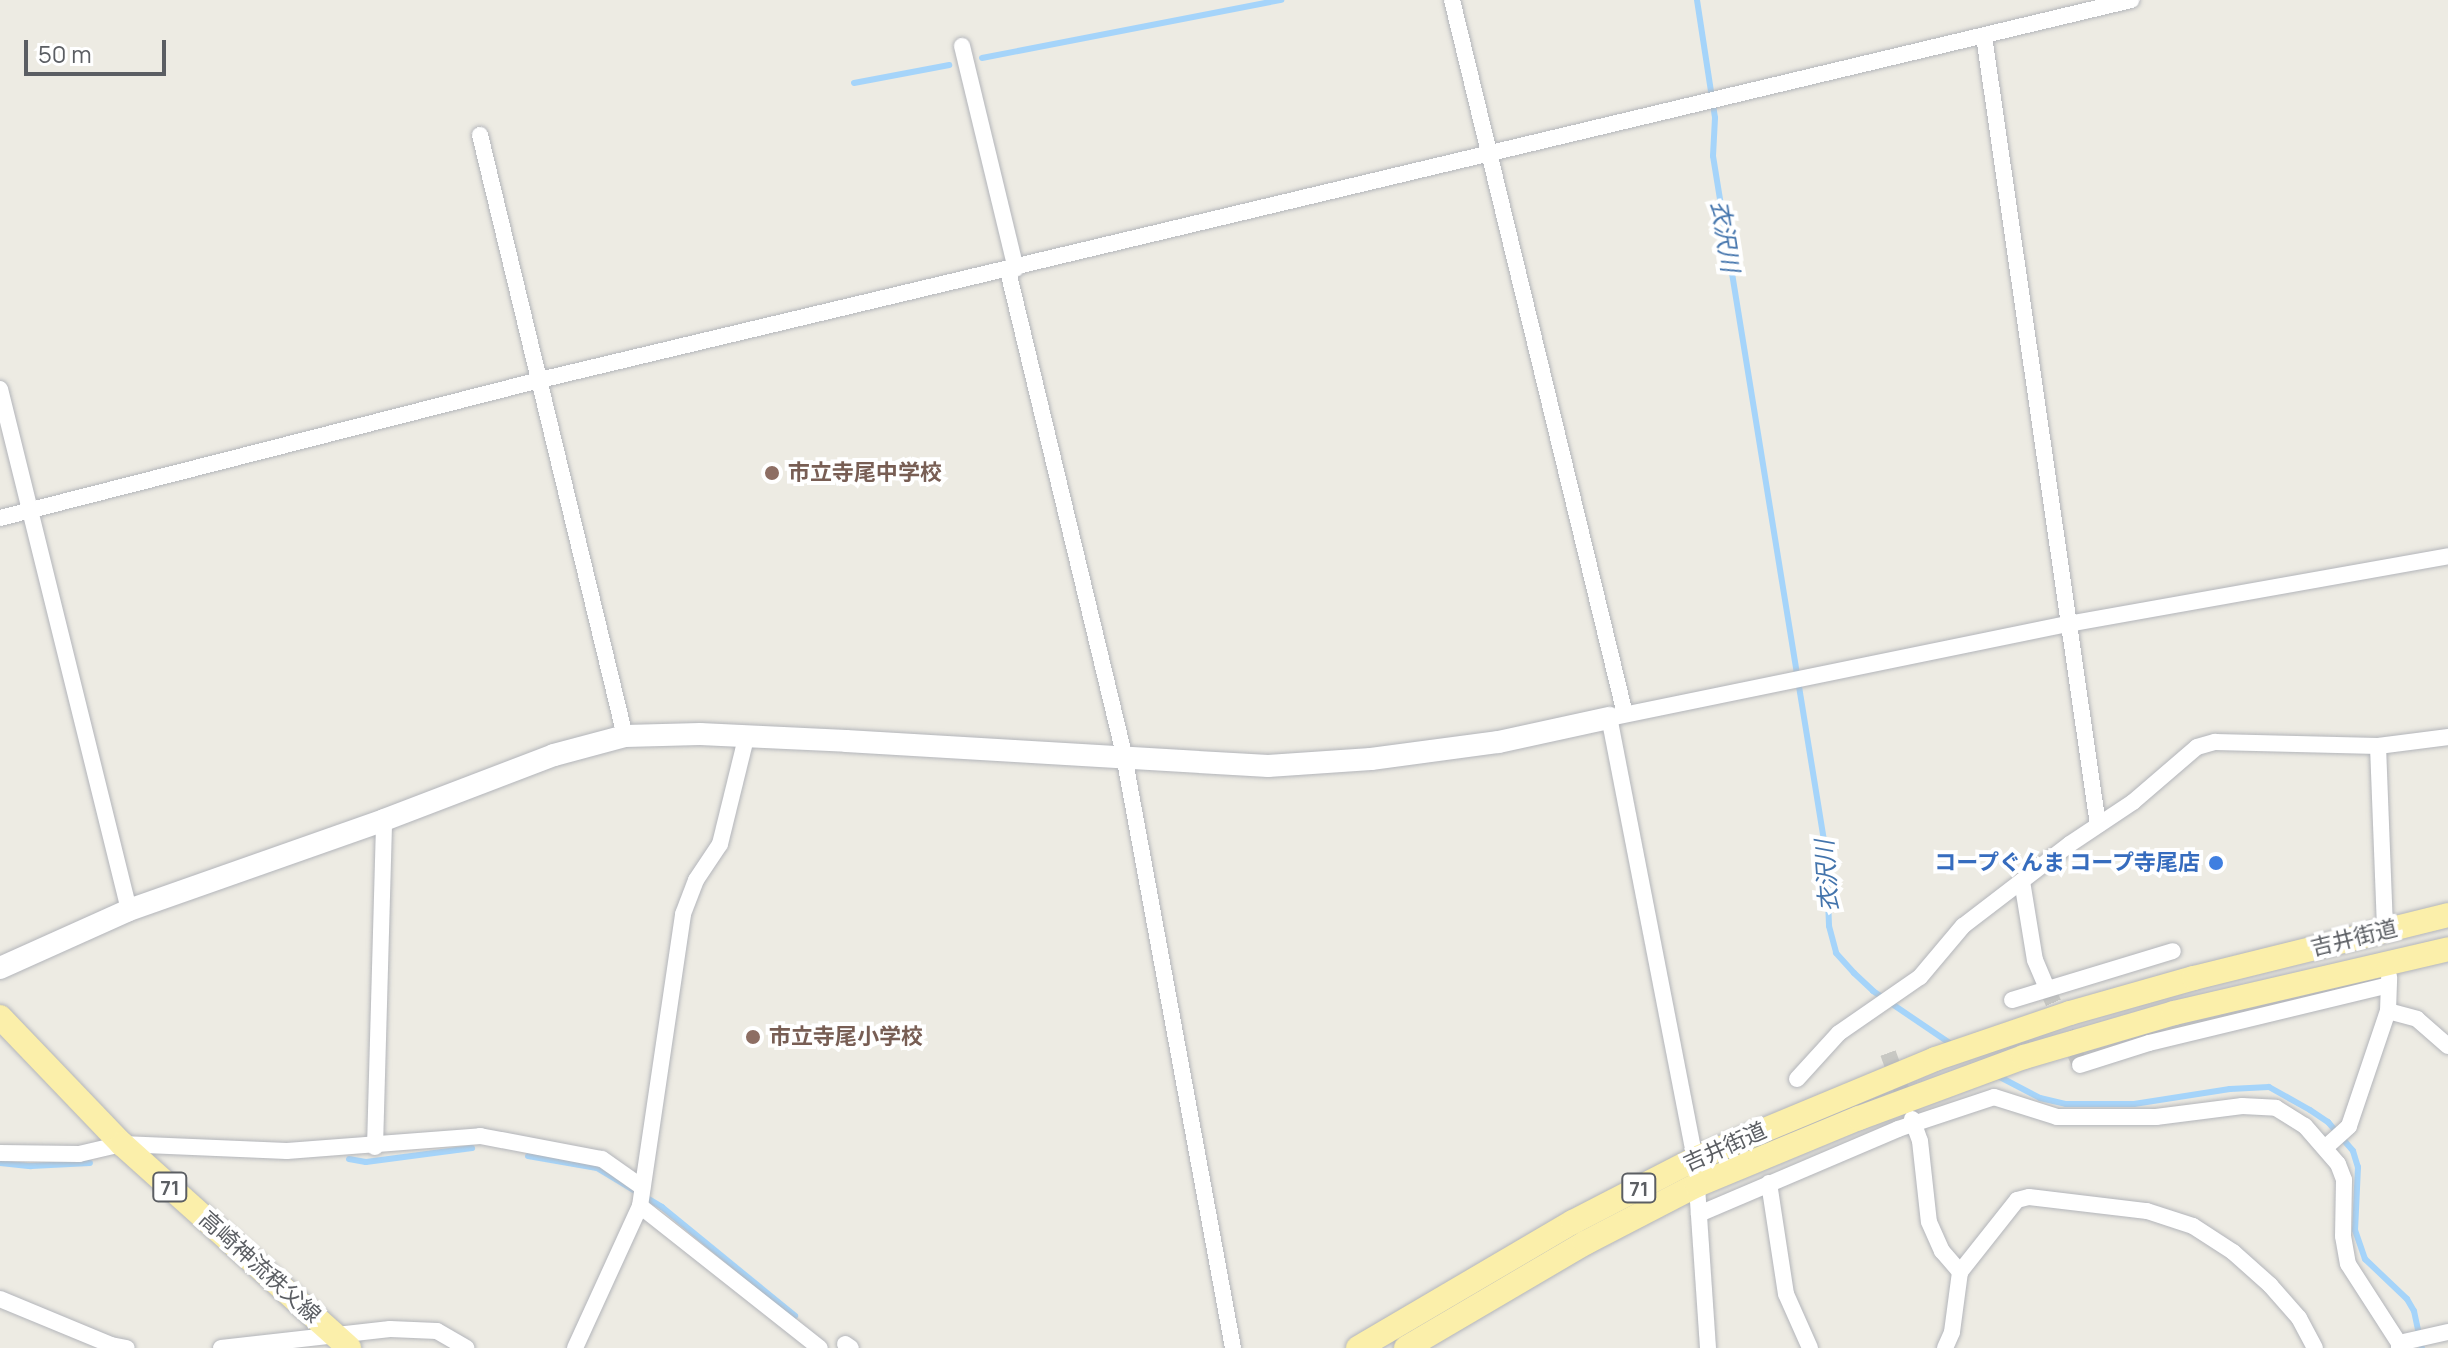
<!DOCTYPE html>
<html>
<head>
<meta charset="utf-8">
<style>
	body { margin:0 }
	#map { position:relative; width:2448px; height:1348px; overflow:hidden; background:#edebe3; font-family:Manrope,"Noto Sans JP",sans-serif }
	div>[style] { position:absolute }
	.stream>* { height:6px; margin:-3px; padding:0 3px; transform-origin:3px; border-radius:3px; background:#a5d4fa }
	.street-tunnel>* { height:16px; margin-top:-8px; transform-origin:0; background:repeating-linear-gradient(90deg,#c8c8c3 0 16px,transparent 0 24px) }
	.roads { filter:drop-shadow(0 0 2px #b3b5ba) drop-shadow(0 0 2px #b3b5ba) }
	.street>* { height:16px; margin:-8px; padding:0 8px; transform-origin:8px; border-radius:8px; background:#fff }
	.secondary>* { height:22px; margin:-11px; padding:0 11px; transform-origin:11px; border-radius:11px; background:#fff }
	.primary>* { height:24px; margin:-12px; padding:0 12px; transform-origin:12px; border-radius:12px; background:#fbefaa }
	.dots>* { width:22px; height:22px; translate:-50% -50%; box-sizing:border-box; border:4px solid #fff; border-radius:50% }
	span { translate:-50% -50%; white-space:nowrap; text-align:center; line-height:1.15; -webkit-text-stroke:8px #fff; paint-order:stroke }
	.shield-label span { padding:2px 6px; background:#fff; border:2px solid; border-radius:6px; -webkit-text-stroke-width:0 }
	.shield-label { font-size:20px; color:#5b5e63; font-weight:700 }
	.education-label { font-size:22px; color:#785e54; font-weight:700 }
	.left { translate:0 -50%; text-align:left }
	.shop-label { font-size:22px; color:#366cbe; font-weight:700 }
	.right { translate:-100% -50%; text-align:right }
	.street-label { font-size:22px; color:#5b5e63 }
	.water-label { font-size:24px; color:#4374ac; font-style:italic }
	.scale { position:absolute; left:24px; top:40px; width:142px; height:36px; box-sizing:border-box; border:4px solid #5b5e63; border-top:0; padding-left:10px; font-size:24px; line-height:28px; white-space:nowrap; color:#5b5e63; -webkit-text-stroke:6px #fff; paint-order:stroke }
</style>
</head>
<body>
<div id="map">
	<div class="stream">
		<div style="left:1697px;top:0;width:119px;rotate:81.3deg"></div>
		<div style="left:1715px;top:118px;width:38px;rotate:93deg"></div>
		<div style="left:1713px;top:156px;width:706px;rotate:80.79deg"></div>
		<div style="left:1826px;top:853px;width:73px;rotate:87.6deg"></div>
		<div style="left:1829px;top:926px;width:28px;rotate:75deg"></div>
		<div style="left:1836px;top:953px;width:27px;rotate:48deg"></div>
		<div style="left:1854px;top:973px;width:26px;rotate:43deg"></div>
		<div style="left:1873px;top:991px;width:98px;rotate:34.2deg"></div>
		<div style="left:982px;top:58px;width:305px;rotate:-11deg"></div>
		<div style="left:854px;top:83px;width:97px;rotate:-10.7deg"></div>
		<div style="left:1996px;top:1075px;width:50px;rotate:27.6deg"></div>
		<div style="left:2040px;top:1098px;width:27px;rotate:13deg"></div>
		<div style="left:2066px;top:1104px;width:68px"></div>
		<div style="left:2134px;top:1104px;width:97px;rotate:-8.9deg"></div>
		<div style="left:2230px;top:1089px;width:39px;rotate:-3deg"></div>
		<div style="left:2269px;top:1087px;width:47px;rotate:29.3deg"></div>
		<div style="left:2310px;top:1110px;width:22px;rotate:34deg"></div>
		<div style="left:2328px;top:1122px;width:38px;rotate:49deg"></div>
		<div style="left:2353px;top:1151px;width:17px;rotate:73deg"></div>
		<div style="left:2358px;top:1167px;width:63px;rotate:92.7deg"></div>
		<div style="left:2355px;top:1230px;width:31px;rotate:71deg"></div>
		<div style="left:2365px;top:1259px;width:58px;rotate:43.6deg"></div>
		<div style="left:2407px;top:1299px;width:14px;rotate:60deg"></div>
		<div style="left:2414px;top:1311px;width:38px;rotate:78deg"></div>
		<div style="left:528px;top:1156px;width:70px;rotate:9.9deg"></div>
		<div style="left:597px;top:1168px;width:76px;rotate:31deg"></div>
		<div style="left:662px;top:1207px;width:172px;rotate:39.3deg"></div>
		<div style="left:349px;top:1159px;width:17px;rotate:10deg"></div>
		<div style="left:366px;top:1162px;width:107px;rotate:-7.5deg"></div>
		<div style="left:0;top:1163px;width:31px;rotate:6deg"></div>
		<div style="left:31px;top:1166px;width:59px;rotate:-2.9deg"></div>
	</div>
	<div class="street-tunnel">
		<div style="left:2047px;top:988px;width:84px;rotate:66.8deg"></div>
		<div style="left:1888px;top:1053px;width:59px;rotate:70deg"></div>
	</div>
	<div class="roads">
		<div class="street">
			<div style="left:1452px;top:0;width:735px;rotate:76.38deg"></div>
			<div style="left:1984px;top:36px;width:797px;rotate:81.78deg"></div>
			<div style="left:962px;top:46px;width:229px;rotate:76.4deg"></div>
			<div style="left:480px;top:135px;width:618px;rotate:76.44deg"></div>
			<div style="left:1008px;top:271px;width:499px;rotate:76.5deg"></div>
			<div style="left:1124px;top:756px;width:602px;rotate:79.57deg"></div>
			<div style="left:0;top:389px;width:537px;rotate:76.09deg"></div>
			<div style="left:0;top:518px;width:557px;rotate:-14.34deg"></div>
			<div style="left:540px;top:380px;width:1636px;rotate:-13.43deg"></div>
			<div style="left:2378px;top:746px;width:183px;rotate:87.8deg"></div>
			<div style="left:2022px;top:881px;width:80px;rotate:80.7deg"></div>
			<div style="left:2035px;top:960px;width:30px;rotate:67deg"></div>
			<div style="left:2012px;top:1000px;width:168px;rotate:-16.9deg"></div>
			<div style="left:2388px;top:1011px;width:30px;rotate:15deg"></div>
			<div style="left:2417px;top:1019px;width:41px;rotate:41.1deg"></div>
			<div style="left:2080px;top:1065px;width:72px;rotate:-17.7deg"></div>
			<div style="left:2149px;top:1043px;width:246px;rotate:-13.6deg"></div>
			<div style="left:1797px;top:1079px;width:62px;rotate:-47.6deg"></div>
			<div style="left:1839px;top:1033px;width:98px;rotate:-34.7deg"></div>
			<div style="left:1920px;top:977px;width:67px;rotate:-49.9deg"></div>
			<div style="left:1963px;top:926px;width:135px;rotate:-37.5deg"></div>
			<div style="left:2070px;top:844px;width:76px;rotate:-33.7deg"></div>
			<div style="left:2133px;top:802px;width:84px;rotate:-40.7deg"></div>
			<div style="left:2197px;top:747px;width:19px;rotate:-16deg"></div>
			<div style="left:2215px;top:742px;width:163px;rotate:1.4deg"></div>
			<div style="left:2378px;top:746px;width:71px;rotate:-7.3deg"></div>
			<div style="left:1912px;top:1119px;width:23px;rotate:70deg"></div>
			<div style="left:1920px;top:1141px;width:81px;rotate:83.7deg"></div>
			<div style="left:1929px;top:1222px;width:32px;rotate:66deg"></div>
			<div style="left:1942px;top:1251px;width:28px;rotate:49deg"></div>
			<div style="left:375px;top:1147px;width:327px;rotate:-88.4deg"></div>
			<div style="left:2326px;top:1147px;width:31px;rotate:-42deg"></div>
			<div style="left:2349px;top:1126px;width:121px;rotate:-71.3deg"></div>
			<div style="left:2388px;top:1011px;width:34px;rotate:-88deg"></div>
			<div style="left:0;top:1153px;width:79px;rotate:0.7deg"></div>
			<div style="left:79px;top:1154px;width:44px;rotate:-13.1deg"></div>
			<div style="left:122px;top:1144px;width:165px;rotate:2.4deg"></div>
			<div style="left:287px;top:1151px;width:194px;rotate:-4.4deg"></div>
			<div style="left:480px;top:1136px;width:124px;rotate:10.7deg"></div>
			<div style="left:602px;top:1159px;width:49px;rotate:35deg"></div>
			<div style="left:1769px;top:1183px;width:112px;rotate:81.3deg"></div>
			<div style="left:1786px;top:1294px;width:59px;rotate:66deg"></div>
			<div style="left:640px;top:1206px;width:229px;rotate:38.3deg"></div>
			<div style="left:1699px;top:1214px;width:216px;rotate:-23.1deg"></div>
			<div style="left:1898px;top:1129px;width:101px;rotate:-18.4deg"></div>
			<div style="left:1994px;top:1097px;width:66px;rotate:17.6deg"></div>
			<div style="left:2057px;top:1117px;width:99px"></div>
			<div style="left:2156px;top:1117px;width:87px;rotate:-7.3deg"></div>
			<div style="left:2242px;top:1106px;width:34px;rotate:3deg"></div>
			<div style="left:2276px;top:1108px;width:34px;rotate:32deg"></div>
			<div style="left:2305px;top:1126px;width:50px;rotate:49deg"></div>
			<div style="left:2338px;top:1164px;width:17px;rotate:69deg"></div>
			<div style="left:2344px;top:1180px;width:56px;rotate:91deg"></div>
			<div style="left:2343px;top:1236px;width:28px;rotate:80deg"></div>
			<div style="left:2348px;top:1264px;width:94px;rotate:57.2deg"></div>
			<div style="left:2399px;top:1343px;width:5px;rotate:90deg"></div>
			<div style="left:0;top:1299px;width:120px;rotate:22.5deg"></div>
			<div style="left:111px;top:1345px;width:16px;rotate:11deg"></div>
			<div style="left:2399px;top:1343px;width:50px;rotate:-12.7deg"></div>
			<div style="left:845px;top:1344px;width:7px;rotate:34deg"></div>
			<div style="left:221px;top:1348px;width:170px;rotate:-6.4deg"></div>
			<div style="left:390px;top:1329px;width:47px;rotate:2.4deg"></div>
			<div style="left:437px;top:1331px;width:34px;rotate:30deg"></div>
			<div style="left:575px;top:1348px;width:156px;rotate:-65.4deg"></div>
			<div style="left:640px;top:1206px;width:295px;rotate:-81.6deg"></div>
			<div style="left:683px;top:914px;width:36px;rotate:-69deg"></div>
			<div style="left:696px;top:880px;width:43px;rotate:-56.3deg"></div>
			<div style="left:720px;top:844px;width:109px;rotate:-76.2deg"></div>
			<div style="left:1708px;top:1348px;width:189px;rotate:-93.9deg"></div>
			<div style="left:1695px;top:1159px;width:449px;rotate:-101deg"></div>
			<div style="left:1609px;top:718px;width:469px;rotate:-11.6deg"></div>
			<div style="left:2068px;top:624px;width:386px;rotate:-10.1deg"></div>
			<div style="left:1945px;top:1348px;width:17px;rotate:-66deg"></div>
			<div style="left:1952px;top:1332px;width:61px;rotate:-82.4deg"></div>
			<div style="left:1960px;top:1272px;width:92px;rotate:-51.6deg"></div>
			<div style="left:2017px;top:1200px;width:12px;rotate:-14deg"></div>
			<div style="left:2029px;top:1197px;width:119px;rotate:6.8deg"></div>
			<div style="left:2147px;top:1211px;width:48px;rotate:18.1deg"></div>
			<div style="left:2193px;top:1226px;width:48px;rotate:33deg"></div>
			<div style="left:2233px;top:1252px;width:50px;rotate:41.7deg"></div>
			<div style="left:2270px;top:1285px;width:44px;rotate:48.7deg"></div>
			<div style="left:2299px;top:1318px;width:34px;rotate:62deg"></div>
		</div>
		<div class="secondary">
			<div style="left:0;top:968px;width:141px;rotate:-24.2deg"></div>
			<div style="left:129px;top:910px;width:270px;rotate:-19.4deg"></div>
			<div style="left:384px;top:820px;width:182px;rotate:-20.9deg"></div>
			<div style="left:554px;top:755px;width:73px;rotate:-15deg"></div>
			<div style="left:625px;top:736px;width:75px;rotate:-1.5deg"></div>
			<div style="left:700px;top:734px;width:146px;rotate:2.7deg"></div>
			<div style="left:846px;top:741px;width:423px;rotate:3.4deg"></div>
			<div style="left:1268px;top:766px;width:103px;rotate:-3.9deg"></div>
			<div style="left:1371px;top:759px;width:129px;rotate:-7.6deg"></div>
			<div style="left:1499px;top:742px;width:113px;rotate:-12.3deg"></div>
		</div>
		<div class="primary">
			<div style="left:0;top:1017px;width:176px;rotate:46.2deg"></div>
			<div style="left:122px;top:1144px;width:305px;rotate:41.9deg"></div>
			<div style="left:1358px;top:1348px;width:249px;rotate:-30.4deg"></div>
			<div style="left:1573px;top:1222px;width:137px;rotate:-27.3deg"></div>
			<div style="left:1695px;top:1159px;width:260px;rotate:-22.6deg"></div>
			<div style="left:1935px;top:1059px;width:143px;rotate:-18.8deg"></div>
			<div style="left:2070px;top:1013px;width:129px;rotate:-15.8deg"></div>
			<div style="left:2194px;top:978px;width:262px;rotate:-13.9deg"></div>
			<div style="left:1406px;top:1348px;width:208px;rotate:-30.4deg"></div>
			<div style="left:1585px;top:1243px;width:126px;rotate:-27.4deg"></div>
			<div style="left:1697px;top:1185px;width:175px;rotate:-22.5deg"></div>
			<div style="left:1859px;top:1118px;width:176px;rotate:-20.3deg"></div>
			<div style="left:2024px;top:1057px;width:156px;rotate:-16.3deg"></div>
			<div style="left:2174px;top:1013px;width:281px;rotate:-13.1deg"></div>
		</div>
	</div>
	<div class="dots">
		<div style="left:772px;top:473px;background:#8d6e63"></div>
		<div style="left:2216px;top:863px;background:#3f7fe0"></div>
		<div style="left:753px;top:1037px;background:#8d6e63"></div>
	</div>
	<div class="shield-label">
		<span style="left:170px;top:1187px">71</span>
		<span style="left:1639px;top:1188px">71</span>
	</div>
	<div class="education-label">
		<span class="left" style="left:788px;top:473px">市立寺尾中学校</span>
		<span class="left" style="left:769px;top:1037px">市立寺尾小学校</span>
	</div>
	<div class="shop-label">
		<span class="right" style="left:2200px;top:863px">コープぐんま コープ寺尾店</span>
	</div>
	<div class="street-label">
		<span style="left:2354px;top:938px;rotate:-14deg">吉井街道</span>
		<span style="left:1725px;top:1147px;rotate:-24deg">吉井街道</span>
		<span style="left:260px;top:1267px;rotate:42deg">高崎神流秩父線</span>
	</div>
	<div class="water-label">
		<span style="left:1726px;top:236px;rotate:81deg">衣沢川</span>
		<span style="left:1826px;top:876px;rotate:-94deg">衣沢川</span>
	</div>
	<div class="scale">50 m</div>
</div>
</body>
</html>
